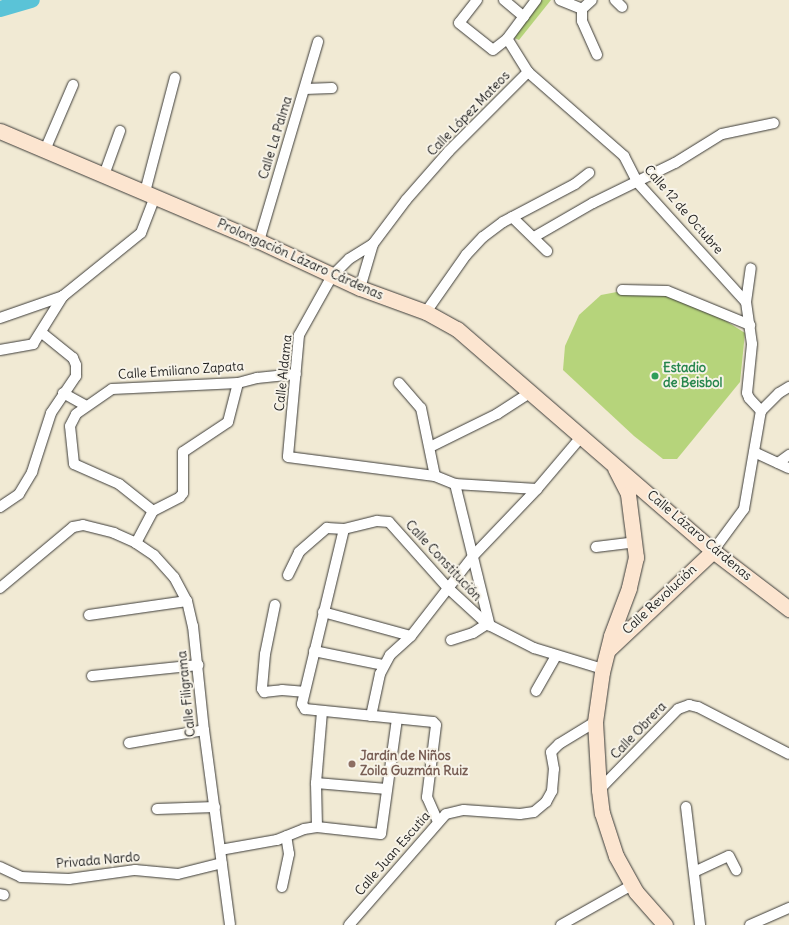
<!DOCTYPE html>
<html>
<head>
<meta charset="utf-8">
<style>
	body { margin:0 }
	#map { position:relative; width:789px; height:925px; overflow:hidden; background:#f1ead4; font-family:Delius,sans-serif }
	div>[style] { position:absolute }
	.green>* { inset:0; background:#b6d47b }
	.river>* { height:16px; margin:-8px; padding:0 8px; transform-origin:8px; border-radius:8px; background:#5ac3d7 }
	.roads { filter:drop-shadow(0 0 1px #3c3b38) drop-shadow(0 0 1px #3c3b38) }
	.street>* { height:10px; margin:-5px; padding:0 5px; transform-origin:5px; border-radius:5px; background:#fff }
	.secondary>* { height:15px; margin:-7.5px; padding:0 7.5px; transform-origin:7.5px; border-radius:7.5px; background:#fce5d0 }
	.dots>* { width:11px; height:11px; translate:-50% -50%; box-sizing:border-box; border:2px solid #f7f3e8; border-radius:50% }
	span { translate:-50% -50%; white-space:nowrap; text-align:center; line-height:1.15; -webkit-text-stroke:4px #f7f3e8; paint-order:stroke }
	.street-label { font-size:13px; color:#1c1c1c }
	.leisure-label { font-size:13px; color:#27864d; font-weight:700 }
	.left { translate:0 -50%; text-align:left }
	.education-label { font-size:13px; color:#785e54; font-weight:700 }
</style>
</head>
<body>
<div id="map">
	<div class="green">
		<div style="clip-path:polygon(542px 0,551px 0,519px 40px,512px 37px)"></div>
		<div style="clip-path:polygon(643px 287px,696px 302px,745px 333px,740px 382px,677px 459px,663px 459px,634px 436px,563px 370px,565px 346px,579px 315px,601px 295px)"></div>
	</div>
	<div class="river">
		<div style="left:0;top:9px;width:33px;rotate:-16deg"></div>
	</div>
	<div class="roads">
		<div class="street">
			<div style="left:477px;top:0;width:29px;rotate:128deg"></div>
			<div style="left:459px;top:23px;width:43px;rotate:38.5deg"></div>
			<div style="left:493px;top:50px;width:18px;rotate:-38deg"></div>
			<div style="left:504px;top:0;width:26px;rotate:40deg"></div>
			<div style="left:560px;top:0;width:24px;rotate:22deg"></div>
			<div style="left:615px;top:0;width:10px;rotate:45deg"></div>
			<div style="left:582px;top:9px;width:12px;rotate:90deg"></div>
			<div style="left:582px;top:21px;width:37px;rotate:66deg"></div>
			<div style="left:582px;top:9px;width:13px;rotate:-42deg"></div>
			<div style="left:528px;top:72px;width:128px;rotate:41.2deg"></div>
			<div style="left:624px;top:156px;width:29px;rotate:63deg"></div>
			<div style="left:637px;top:182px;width:162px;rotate:47.8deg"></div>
			<div style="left:746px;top:302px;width:42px;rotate:81.9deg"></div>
			<div style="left:752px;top:344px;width:49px;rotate:95.8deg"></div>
			<div style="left:747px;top:393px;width:5px;rotate:68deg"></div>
			<div style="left:749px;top:398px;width:18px;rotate:47deg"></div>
			<div style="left:305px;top:89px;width:27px;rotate:-2deg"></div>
			<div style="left:45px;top:150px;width:71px;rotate:-66.7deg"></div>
			<div style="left:104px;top:175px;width:47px;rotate:-70deg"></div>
			<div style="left:145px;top:192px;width:118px;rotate:-75.3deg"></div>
			<div style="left:512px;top:217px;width:49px;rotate:44.2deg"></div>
			<div style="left:534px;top:237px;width:68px;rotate:-30deg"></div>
			<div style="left:593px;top:203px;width:91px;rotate:-26deg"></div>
			<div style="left:675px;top:163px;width:55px;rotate:-31.7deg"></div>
			<div style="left:722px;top:134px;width:53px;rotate:-11.9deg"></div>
			<div style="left:259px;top:241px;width:208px;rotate:-73.5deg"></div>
			<div style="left:373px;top:244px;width:28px;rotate:148deg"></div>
			<div style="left:349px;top:259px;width:24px;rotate:135deg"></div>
			<div style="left:332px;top:276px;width:68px;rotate:119.2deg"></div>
			<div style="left:299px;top:335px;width:122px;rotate:95.2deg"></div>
			<div style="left:288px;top:457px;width:148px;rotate:7.4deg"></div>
			<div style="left:435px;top:476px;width:22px;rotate:22deg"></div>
			<div style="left:455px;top:484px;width:146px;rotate:76.2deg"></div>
			<div style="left:360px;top:288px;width:46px;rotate:-73.5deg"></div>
			<div style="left:373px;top:244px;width:55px;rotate:-53.1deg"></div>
			<div style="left:406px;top:200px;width:65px;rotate:-48.7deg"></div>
			<div style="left:449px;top:151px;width:112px;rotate:-45deg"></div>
			<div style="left:528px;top:72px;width:39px;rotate:-122deg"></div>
			<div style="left:507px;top:39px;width:49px;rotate:-53.4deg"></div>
			<div style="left:622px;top:290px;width:45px;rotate:1.3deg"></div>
			<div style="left:667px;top:291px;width:90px;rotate:22.3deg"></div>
			<div style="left:746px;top:302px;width:34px;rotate:-82deg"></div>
			<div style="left:426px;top:312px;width:70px;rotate:-54.9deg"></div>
			<div style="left:466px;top:255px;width:25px;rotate:-47deg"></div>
			<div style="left:483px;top:237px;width:25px;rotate:-37deg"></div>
			<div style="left:503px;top:222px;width:81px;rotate:-27.8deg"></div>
			<div style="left:575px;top:184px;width:18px;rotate:-38deg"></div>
			<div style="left:0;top:318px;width:67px;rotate:-19.2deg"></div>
			<div style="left:63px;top:296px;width:100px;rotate:-38.9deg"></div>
			<div style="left:141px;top:233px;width:39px;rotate:-69deg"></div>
			<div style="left:0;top:350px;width:34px;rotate:-10deg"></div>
			<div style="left:33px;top:344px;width:57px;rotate:-58deg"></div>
			<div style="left:399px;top:383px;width:33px;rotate:49deg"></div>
			<div style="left:421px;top:408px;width:69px;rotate:78.4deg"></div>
			<div style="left:63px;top:393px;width:26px;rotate:29deg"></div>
			<div style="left:430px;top:447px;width:75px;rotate:-26.2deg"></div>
			<div style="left:497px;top:414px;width:40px;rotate:-32.9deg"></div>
			<div style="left:754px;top:452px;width:38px;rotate:25deg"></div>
			<div style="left:778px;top:463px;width:14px;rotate:-36deg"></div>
			<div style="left:455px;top:484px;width:82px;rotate:3.5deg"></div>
			<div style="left:0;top:507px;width:23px;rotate:-34deg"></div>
			<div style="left:19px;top:494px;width:26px;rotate:-59deg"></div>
			<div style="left:32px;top:472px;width:62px;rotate:-72.1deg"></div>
			<div style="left:51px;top:413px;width:45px;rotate:-56deg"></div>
			<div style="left:76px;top:376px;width:11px;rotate:-90deg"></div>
			<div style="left:76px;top:365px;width:8px;rotate:-113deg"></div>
			<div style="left:73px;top:358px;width:40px;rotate:-141deg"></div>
			<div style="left:153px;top:511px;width:43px;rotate:-141.5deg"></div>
			<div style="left:119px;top:484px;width:49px;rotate:-156deg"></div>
			<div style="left:74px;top:464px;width:38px;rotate:-96deg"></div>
			<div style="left:70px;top:426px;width:13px;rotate:-63deg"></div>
			<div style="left:76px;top:414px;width:44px;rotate:-34.8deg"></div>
			<div style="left:112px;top:389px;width:126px;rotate:-2.7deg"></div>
			<div style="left:238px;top:383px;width:20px;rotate:-15deg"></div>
			<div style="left:257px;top:378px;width:39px;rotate:-6deg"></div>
			<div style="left:344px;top:529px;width:180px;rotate:103.5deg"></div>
			<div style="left:302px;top:704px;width:6px;rotate:59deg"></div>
			<div style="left:305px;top:709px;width:129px;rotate:5.8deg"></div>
			<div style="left:433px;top:722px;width:4px;rotate:45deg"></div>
			<div style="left:436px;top:725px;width:73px;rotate:97.1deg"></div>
			<div style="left:427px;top:797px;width:27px;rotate:66deg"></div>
			<div style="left:136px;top:543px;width:36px;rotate:-62deg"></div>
			<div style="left:153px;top:511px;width:30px;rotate:-27deg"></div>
			<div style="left:180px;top:497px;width:5px;rotate:-53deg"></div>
			<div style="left:183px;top:493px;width:41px;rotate:-90deg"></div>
			<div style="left:183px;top:452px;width:54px;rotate:-33.7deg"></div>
			<div style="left:228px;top:422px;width:40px;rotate:-75.6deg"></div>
			<div style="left:596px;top:547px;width:39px;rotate:-7deg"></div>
			<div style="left:713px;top:551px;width:52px;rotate:-53.6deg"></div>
			<div style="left:744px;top:509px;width:99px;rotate:-80.2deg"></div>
			<div style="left:761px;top:411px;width:25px;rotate:-45deg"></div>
			<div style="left:779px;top:393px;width:12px;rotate:-31deg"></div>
			<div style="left:288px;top:575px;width:25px;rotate:-64deg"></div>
			<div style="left:299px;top:552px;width:37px;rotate:-41deg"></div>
			<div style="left:327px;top:528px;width:17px;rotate:3deg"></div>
			<div style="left:344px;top:529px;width:34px;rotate:-14deg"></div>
			<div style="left:377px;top:521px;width:12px;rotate:5deg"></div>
			<div style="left:389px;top:522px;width:89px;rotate:48.2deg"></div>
			<div style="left:448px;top:588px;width:53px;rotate:42.7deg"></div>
			<div style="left:487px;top:624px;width:53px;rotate:27.1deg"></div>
			<div style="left:534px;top:648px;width:72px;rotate:16.9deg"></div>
			<div style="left:0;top:588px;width:95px;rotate:-39.9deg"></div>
			<div style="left:73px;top:527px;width:10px;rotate:-11deg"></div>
			<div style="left:83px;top:525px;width:32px;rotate:14deg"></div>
			<div style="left:114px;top:533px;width:24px;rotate:24deg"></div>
			<div style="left:136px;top:543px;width:22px;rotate:34deg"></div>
			<div style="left:154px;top:555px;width:30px;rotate:48deg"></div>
			<div style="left:174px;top:577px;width:27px;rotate:62deg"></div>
			<div style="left:187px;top:601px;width:26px;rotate:77deg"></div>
			<div style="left:193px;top:626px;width:105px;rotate:84deg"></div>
			<div style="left:204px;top:730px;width:196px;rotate:82.4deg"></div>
			<div style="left:275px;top:605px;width:50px;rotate:101.5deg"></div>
			<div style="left:265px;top:654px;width:35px;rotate:95deg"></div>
			<div style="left:262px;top:689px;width:4px;rotate:56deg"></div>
			<div style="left:264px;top:692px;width:18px;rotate:-6deg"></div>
			<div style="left:282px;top:690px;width:21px;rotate:5deg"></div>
			<div style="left:323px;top:612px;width:91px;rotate:15.3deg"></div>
			<div style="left:89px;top:615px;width:99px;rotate:-8.1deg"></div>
			<div style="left:451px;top:640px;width:23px;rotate:-18deg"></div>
			<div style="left:473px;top:633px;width:17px;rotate:-33deg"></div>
			<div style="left:314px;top:651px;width:70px;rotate:11.5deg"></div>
			<div style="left:92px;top:676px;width:107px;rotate:-5.9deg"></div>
			<div style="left:536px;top:691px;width:40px;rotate:-60.3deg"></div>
			<div style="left:371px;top:716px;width:43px;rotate:-77.9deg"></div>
			<div style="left:380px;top:674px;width:21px;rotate:-62deg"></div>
			<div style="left:390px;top:655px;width:28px;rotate:-42deg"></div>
			<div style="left:411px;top:636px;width:101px;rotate:-52.2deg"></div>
			<div style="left:473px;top:556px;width:93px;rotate:-46.3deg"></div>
			<div style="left:537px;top:489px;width:70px;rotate:-49.7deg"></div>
			<div style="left:129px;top:743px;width:76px;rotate:-9.8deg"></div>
			<div style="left:316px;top:783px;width:71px;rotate:4.8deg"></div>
			<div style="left:599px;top:790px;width:113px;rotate:-45.7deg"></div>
			<div style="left:678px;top:709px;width:12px;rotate:-20deg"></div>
			<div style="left:689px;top:705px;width:9px;rotate:13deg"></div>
			<div style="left:698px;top:707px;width:102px;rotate:27.3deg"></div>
			<div style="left:686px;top:807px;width:119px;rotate:83.2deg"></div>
			<div style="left:157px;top:809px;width:58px;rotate:-2deg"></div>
			<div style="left:317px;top:827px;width:44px;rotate:-91.3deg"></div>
			<div style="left:316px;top:783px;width:72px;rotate:-85.2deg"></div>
			<div style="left:220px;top:850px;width:58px;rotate:-10deg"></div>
			<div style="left:277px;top:840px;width:29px;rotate:-22deg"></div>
			<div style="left:304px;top:829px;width:13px;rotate:-9deg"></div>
			<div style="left:317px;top:827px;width:64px;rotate:6.2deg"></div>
			<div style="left:381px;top:834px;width:116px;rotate:-82.1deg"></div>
			<div style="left:0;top:867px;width:23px;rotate:25deg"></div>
			<div style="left:21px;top:877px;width:48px;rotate:2.4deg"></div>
			<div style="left:69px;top:879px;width:67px;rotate:-7.8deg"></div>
			<div style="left:135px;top:870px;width:43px;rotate:5.3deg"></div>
			<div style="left:178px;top:874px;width:45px;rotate:-14deg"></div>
			<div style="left:694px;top:872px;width:38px;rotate:-25deg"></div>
			<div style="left:729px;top:856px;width:16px;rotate:63deg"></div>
			<div style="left:282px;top:887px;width:34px;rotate:-78deg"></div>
			<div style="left:289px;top:854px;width:18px;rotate:-99deg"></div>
			<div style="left:0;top:894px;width:4px;rotate:14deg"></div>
			<div style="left:349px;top:925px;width:147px;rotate:-48.9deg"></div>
			<div style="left:446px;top:814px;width:18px;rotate:-13deg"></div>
			<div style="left:464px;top:810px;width:56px;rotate:4.1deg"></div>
			<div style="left:520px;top:814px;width:14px;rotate:-8deg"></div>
			<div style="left:534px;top:812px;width:16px;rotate:-40deg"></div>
			<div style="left:546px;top:802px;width:13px;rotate:-61deg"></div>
			<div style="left:552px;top:791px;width:22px;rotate:-85deg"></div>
			<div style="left:554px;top:769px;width:17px;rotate:-100deg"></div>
			<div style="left:551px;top:752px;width:11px;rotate:-45deg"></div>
			<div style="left:559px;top:744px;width:42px;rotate:-31.4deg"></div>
			<div style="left:561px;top:925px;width:81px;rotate:-29.4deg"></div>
			<div style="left:750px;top:925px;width:43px;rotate:-23.6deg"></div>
		</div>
		<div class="secondary">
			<div style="left:0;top:131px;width:281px;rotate:23deg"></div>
			<div style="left:259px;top:241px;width:111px;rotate:25deg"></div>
			<div style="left:360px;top:288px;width:70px;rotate:20deg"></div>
			<div style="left:426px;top:312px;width:35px;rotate:29deg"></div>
			<div style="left:457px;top:329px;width:339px;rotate:40.9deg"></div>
			<div style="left:713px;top:551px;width:96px;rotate:37.3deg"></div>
			<div style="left:615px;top:468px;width:29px;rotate:63deg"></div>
			<div style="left:628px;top:494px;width:64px;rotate:82.8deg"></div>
			<div style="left:636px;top:557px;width:32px;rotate:103deg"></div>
			<div style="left:629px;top:588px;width:51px;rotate:110.6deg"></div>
			<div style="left:611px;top:636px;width:37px;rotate:104deg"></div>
			<div style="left:602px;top:672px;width:50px;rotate:98deg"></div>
			<div style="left:595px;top:722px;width:68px;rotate:86.6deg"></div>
			<div style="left:599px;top:790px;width:23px;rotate:83deg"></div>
			<div style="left:602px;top:813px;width:45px;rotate:72deg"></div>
			<div style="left:616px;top:856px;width:41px;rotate:60.9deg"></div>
			<div style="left:636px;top:892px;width:44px;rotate:48.7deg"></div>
			<div style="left:608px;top:650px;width:144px;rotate:-43.3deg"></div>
		</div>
	</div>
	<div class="dots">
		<div style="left:655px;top:376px;background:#2e9e5b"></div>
		<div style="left:352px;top:764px;background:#8d6e63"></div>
	</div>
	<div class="street-label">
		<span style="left:469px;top:114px;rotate:-46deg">Calle López Mateos</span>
		<span style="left:276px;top:138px;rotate:-73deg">Calle La Palma</span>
		<span style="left:683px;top:210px;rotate:49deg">Calle 12 de Octubre</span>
		<span style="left:300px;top:260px;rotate:24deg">Prolongación Lázaro Cárdenas</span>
		<span style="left:181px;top:371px;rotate:-4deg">Calle Emiliano Zapata</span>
		<span style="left:284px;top:373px;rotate:-84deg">Calle Aldama</span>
		<span style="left:699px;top:536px;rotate:40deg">Calle Lázaro Cárdenas</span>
		<span style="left:443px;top:561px;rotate:47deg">Calle Constitución</span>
		<span style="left:660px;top:600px;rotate:-43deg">Calle Revolución</span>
		<span style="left:187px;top:694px;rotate:-96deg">Calle Filigrama</span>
		<span style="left:639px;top:731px;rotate:-46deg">Calle Obrera</span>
		<span style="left:393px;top:854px;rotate:-49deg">Calle Juan Escutia</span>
		<span style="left:98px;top:861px;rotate:-5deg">Privada Nardo</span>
	</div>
	<div class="leisure-label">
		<span class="left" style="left:663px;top:376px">Estadio<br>de Beisbol</span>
	</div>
	<div class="education-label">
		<span class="left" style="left:360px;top:764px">Jardín de Niños<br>Zoila Guzmán Ruiz</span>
	</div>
</div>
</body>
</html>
